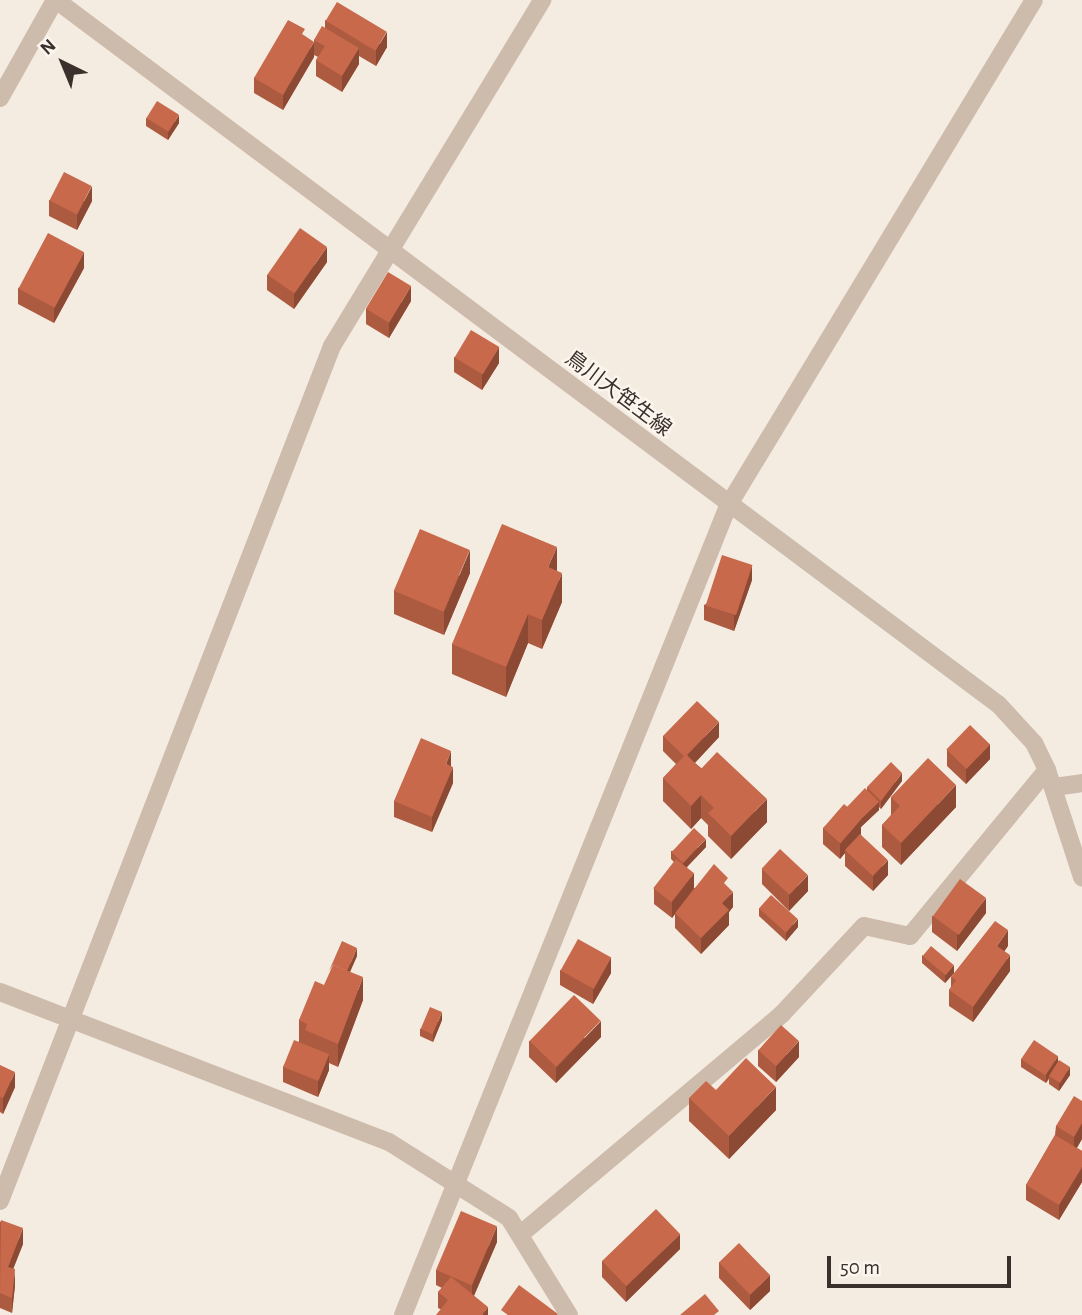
<!DOCTYPE html>
<html>
<head>
<meta charset="utf-8">
<style>
	body { margin:0 }
	#map { position:relative; width:1082px; height:1315px; overflow:hidden; background:#f4ebe1; font-family:"Alegreya Sans","Noto Sans JP",sans-serif }
	div>[style] { position:absolute }
	.minor>* { height:18px; margin:-9px; padding:0 9px; transform-origin:9px; border-radius:9px; background:#cdbbac }
	.tertiary>* { height:18px; margin:-9px; padding:0 9px; transform-origin:9px; border-radius:9px; background:#cdbbac }
	.wall>* { inset:0; background:#ac5a40 }
	.shaded-wall>* { inset:0; background:#8c4a34 }
	.building>* { inset:0; background:#c8694b; transform-origin:0 0 }
	span { translate:-50% -50%; white-space:nowrap; text-align:center; line-height:1.15; -webkit-text-stroke:5px #fbf5ee; paint-order:stroke }
	.street-label { font-size:21px; color:#3b302b }
	.north { position:absolute; left:28px; top:28px; width:70px; height:70px; -webkit-text-stroke:5px #fbf5ee; paint-order:stroke; rotate:317deg; font-size:19px; font-weight:700; line-height:28px; text-align:center; color:#3b302b }
	.north::after { content:''; display:block; margin:auto; width:24px; height:32px; background:#3b302b; clip-path:polygon(50% 0,100% 100%,50% 72%,0 100%) }
	.scale { position:absolute; left:827px; top:1256px; width:184px; height:32px; box-sizing:border-box; border:4px solid #3b302b; border-top:0; padding-left:9px; font-size:21px; line-height:24px; white-space:nowrap; color:#3b302b; -webkit-text-stroke:5px #fbf5ee; paint-order:stroke }
</style>
</head>
<body>
<div id="map">
	<div class="minor">
		<div style="left:0;top:98px;width:112px;rotate:-60.7deg"></div>
		<div style="left:1054px;top:787px;width:28px;rotate:-8deg"></div>
		<div style="left:0;top:992px;width:417px;rotate:21.1deg"></div>
		<div style="left:389px;top:1142px;width:142px;rotate:32.3deg"></div>
		<div style="left:509px;top:1218px;width:114px;rotate:58.3deg"></div>
		<div style="left:0;top:1201px;width:917px;rotate:-68.78deg"></div>
		<div style="left:332px;top:346px;width:405px;rotate:-58.7deg"></div>
		<div style="left:522px;top:1233px;width:340px;rotate:-40.1deg"></div>
		<div style="left:782px;top:1014px;width:120px;rotate:-47deg"></div>
		<div style="left:864px;top:926px;width:47px;rotate:12.3deg"></div>
		<div style="left:910px;top:936px;width:215px;rotate:-50.5deg"></div>
		<div style="left:403px;top:1315px;width:872px;rotate:-68.11deg"></div>
		<div style="left:728px;top:506px;width:591px;rotate:-58.84deg"></div>
	</div>
	<div class="tertiary">
		<div style="left:56px;top:0;width:1177px;rotate:36.78deg"></div>
		<div style="left:999px;top:705px;width:52px;rotate:47.4deg"></div>
		<div style="left:1034px;top:743px;width:30px;rotate:64deg"></div>
		<div style="left:1047px;top:770px;width:113px;rotate:71.9deg"></div>
	</div>
	<div class="wall">
		<div style="clip-path:polygon(325px 20px,387px 47px,376px 66px,359px 56px,359px 64px,342px 92px,316px 76px,316px 60px,318px 57px,314px 55px,314px 40px,325px 28px)"></div>
		<div style="clip-path:polygon(305px 36px,314px 57px,283px 110px,254px 93px,254px 78px)"></div>
		<div style="clip-path:polygon(146px 118px,179px 123px,168px 140px,146px 126px)"></div>
		<div style="clip-path:polygon(49px 200px,92px 201px,77px 230px,49px 216px)"></div>
		<div style="clip-path:polygon(327px 262px,294px 309px,267px 290px,267px 275px)"></div>
		<div style="clip-path:polygon(84px 268px,54px 323px,18px 304px,18px 288px)"></div>
		<div style="clip-path:polygon(411px 301px,389px 338px,366px 324px,366px 309px)"></div>
		<div style="clip-path:polygon(454px 357px,499px 363px,482px 390px,454px 372px)"></div>
		<div style="clip-path:polygon(557px 571px,562px 602px,542px 649px,528px 643px,506px 697px,452px 674px,452px 644px)"></div>
		<div style="clip-path:polygon(470px 573px,444px 635px,394px 614px,394px 591px)"></div>
		<div style="clip-path:polygon(752px 580px,734px 631px,704px 620px,704px 605px)"></div>
		<div style="clip-path:polygon(663px 736px,719px 737px,695px 763px,767px 822px,731px 859px,708px 836px,708px 825px,701px 818px,691px 829px,663px 801px,663px 778px,676px 764px,663px 751px)"></div>
		<div style="clip-path:polygon(947px 750px,990px 759px,966px 784px,947px 766px)"></div>
		<div style="clip-path:polygon(451px 767px,453px 783px,432px 832px,394px 817px,394px 801px)"></div>
		<div style="clip-path:polygon(902px 781px,881px 809px,879px 807px,879px 810px,861px 827px,861px 835px,888px 875px,873px 891px,845px 866px,845px 853px,840px 859px,823px 844px,823px 828px,867px 790px,867px 787px)"></div>
		<div style="clip-path:polygon(891px 797px,956px 807px,901px 865px,882px 847px,882px 825px,891px 815px)"></div>
		<div style="clip-path:polygon(706px 847px,687px 867px,694px 888px,728px 887px,733px 907px,729px 912px,729px 925px,701px 954px,675px 928px,675px 914px,672px 918px,654px 904px,654px 889px,674px 862px,671px 859px,671px 851px)"></div>
		<div style="clip-path:polygon(762px 869px,808px 891px,789px 911px,762px 884px)"></div>
		<div style="clip-path:polygon(759px 908px,798px 927px,786px 941px,759px 916px)"></div>
		<div style="clip-path:polygon(986px 913px,957px 951px,932px 932px,932px 916px)"></div>
		<div style="clip-path:polygon(1008px 946px,1004px 951px,1010px 971px,973px 1022px,949px 1006px,949px 990px,951px 987px,951px 977px)"></div>
		<div style="clip-path:polygon(922px 955px,954px 973px,945px 983px,922px 963px)"></div>
		<div style="clip-path:polygon(357px 956px,350px 972px,363px 1000px,338px 1067px,329px 1063px,329px 1070px,318px 1097px,283px 1082px,283px 1067px,299px 1041px,299px 1020px)"></div>
		<div style="clip-path:polygon(560px 970px,611px 973px,593px 1004px,560px 985px)"></div>
		<div style="clip-path:polygon(442px 1020px,433px 1042px,420px 1036px,420px 1029px)"></div>
		<div style="clip-path:polygon(601px 1037px,556px 1083px,529px 1057px,529px 1041px)"></div>
		<div style="clip-path:polygon(758px 1050px,799px 1057px,776px 1082px,758px 1066px)"></div>
		<div style="clip-path:polygon(1021px 1059px,1058px 1061px,1070px 1075px,1059px 1091px,1049px 1084px,1049px 1079px,1046px 1083px,1021px 1067px)"></div>
		<div style="clip-path:polygon(0 1065px,15px 1087px,3px 1114px,0 1112px)"></div>
		<div style="clip-path:polygon(689px 1098px,776px 1110px,729px 1159px,689px 1121px)"></div>
		<div style="clip-path:polygon(1082px 1101px,1082px 1139px,1077px 1148px,1082px 1151px,1082px 1182px,1059px 1220px,1026px 1200px,1026px 1185px,1055px 1135px,1056px 1126px)"></div>
		<div style="clip-path:polygon(0 1221px,23px 1244px,13px 1269px,15px 1285px,12px 1313px,0 1308px)"></div>
		<div style="clip-path:polygon(497px 1242px,474px 1296px,488px 1315px,440px 1309px,438px 1308px,438px 1292px,442px 1288px,436px 1285px,436px 1270px)"></div>
		<div style="clip-path:polygon(680px 1249px,626px 1302px,602px 1277px,602px 1261px)"></div>
		<div style="clip-path:polygon(719px 1262px,770px 1291px,750px 1310px,719px 1278px)"></div>
	</div>
	<div class="shaded-wall">
		<div style="clip-path:polygon(387px 32px,387px 47px,376px 66px,376px 50px)"></div>
		<div style="clip-path:polygon(314px 42px,314px 57px,283px 110px,283px 95px)"></div>
		<div style="clip-path:polygon(359px 48px,359px 64px,342px 92px,342px 76px)"></div>
		<div style="clip-path:polygon(179px 115px,179px 123px,168px 140px,168px 132px)"></div>
		<div style="clip-path:polygon(92px 186px,92px 201px,77px 230px,77px 215px)"></div>
		<div style="clip-path:polygon(327px 247px,327px 262px,294px 309px,294px 294px)"></div>
		<div style="clip-path:polygon(84px 252px,84px 268px,54px 323px,54px 307px)"></div>
		<div style="clip-path:polygon(411px 286px,411px 301px,389px 338px,389px 323px)"></div>
		<div style="clip-path:polygon(499px 347px,499px 363px,482px 390px,482px 374px)"></div>
		<div style="clip-path:polygon(557px 547px,557px 576px,548px 567px)"></div>
		<div style="clip-path:polygon(470px 550px,470px 573px,444px 635px,444px 612px)"></div>
		<div style="clip-path:polygon(752px 565px,752px 580px,734px 631px,734px 615px)"></div>
		<div style="clip-path:polygon(562px 573px,562px 602px,542px 649px,542px 620px)"></div>
		<div style="clip-path:polygon(528px 614px,528px 643px,506px 697px,506px 667px)"></div>
		<div style="clip-path:polygon(719px 722px,719px 737px,685px 773px,685px 757px)"></div>
		<div style="clip-path:polygon(990px 744px,990px 759px,966px 784px,966px 769px)"></div>
		<div style="clip-path:polygon(451px 751px,451px 767px,446px 764px)"></div>
		<div style="clip-path:polygon(453px 767px,453px 783px,432px 832px,432px 817px)"></div>
		<div style="clip-path:polygon(902px 773px,902px 781px,881px 809px,881px 801px)"></div>
		<div style="clip-path:polygon(956px 785px,956px 807px,901px 865px,901px 843px)"></div>
		<div style="clip-path:polygon(701px 795px,701px 818px,691px 829px,691px 806px)"></div>
		<div style="clip-path:polygon(767px 799px,767px 822px,731px 859px,731px 836px)"></div>
		<div style="clip-path:polygon(879px 802px,879px 810px,861px 827px,861px 834px,845px 850px,845px 853px,840px 859px,840px 844px,861px 819px)"></div>
		<div style="clip-path:polygon(706px 839px,706px 847px,683px 871px,683px 863px)"></div>
		<div style="clip-path:polygon(888px 860px,888px 875px,873px 891px,873px 876px)"></div>
		<div style="clip-path:polygon(694px 873px,694px 888px,672px 918px,672px 902px)"></div>
		<div style="clip-path:polygon(808px 875px,808px 891px,789px 911px,789px 895px)"></div>
		<div style="clip-path:polygon(733px 892px,733px 907px,729px 912px,729px 925px,701px 954px,701px 938px,722px 903px)"></div>
		<div style="clip-path:polygon(986px 898px,986px 913px,957px 951px,957px 935px)"></div>
		<div style="clip-path:polygon(798px 919px,798px 927px,786px 941px,786px 933px)"></div>
		<div style="clip-path:polygon(1008px 930px,1008px 946px,997px 962px,997px 946px)"></div>
		<div style="clip-path:polygon(357px 948px,357px 956px,344px 985px,344px 978px)"></div>
		<div style="clip-path:polygon(1010px 955px,1010px 971px,973px 1022px,973px 1007px)"></div>
		<div style="clip-path:polygon(611px 957px,611px 973px,593px 1004px,593px 988px)"></div>
		<div style="clip-path:polygon(954px 965px,954px 973px,945px 983px,945px 975px)"></div>
		<div style="clip-path:polygon(363px 977px,363px 1000px,338px 1067px,338px 1044px)"></div>
		<div style="clip-path:polygon(442px 1012px,442px 1020px,433px 1042px,433px 1034px)"></div>
		<div style="clip-path:polygon(601px 1021px,601px 1037px,556px 1083px,556px 1068px)"></div>
		<div style="clip-path:polygon(799px 1041px,799px 1057px,776px 1082px,776px 1066px)"></div>
		<div style="clip-path:polygon(329px 1054px,329px 1070px,318px 1097px,318px 1081px)"></div>
		<div style="clip-path:polygon(1058px 1056px,1058px 1064px,1049px 1076px,1046px 1083px,1046px 1075px)"></div>
		<div style="clip-path:polygon(1070px 1067px,1070px 1075px,1059px 1091px,1059px 1083px)"></div>
		<div style="clip-path:polygon(15px 1072px,15px 1087px,3px 1114px,3px 1098px)"></div>
		<div style="clip-path:polygon(776px 1087px,776px 1110px,729px 1159px,729px 1136px)"></div>
		<div style="clip-path:polygon(1082px 1123px,1082px 1139px,1074px 1152px,1074px 1137px)"></div>
		<div style="clip-path:polygon(1082px 1167px,1082px 1182px,1059px 1220px,1059px 1205px)"></div>
		<div style="clip-path:polygon(497px 1226px,497px 1242px,472px 1300px,472px 1285px)"></div>
		<div style="clip-path:polygon(23px 1228px,23px 1244px,8px 1282px,8px 1267px)"></div>
		<div style="clip-path:polygon(680px 1234px,680px 1249px,626px 1302px,626px 1286px)"></div>
		<div style="clip-path:polygon(15px 1269px,15px 1285px,12px 1313px,12px 1298px)"></div>
		<div style="clip-path:polygon(770px 1275px,770px 1291px,750px 1310px,750px 1295px)"></div>
		<div style="clip-path:polygon(488px 1307px,488px 1315px,482px 1315px)"></div>
	</div>
	<div class="building">
		<div style="left:337px;top:2px;width:58px;height:22px;rotate:31deg"></div>
		<div style="clip-path:polygon(288px 20px,305px 29px,302px 34px,314px 42px,283px 95px,254px 78px)"></div>
		<div style="clip-path:polygon(322px 26px,359px 48px,342px 76px,316px 60px,325px 46px,314px 40px)"></div>
		<div style="left:157px;top:101px;width:26px;height:20px;rotate:32deg"></div>
		<div style="left:64px;top:172px;width:31px;height:32px;rotate:27deg"></div>
		<div style="left:300px;top:228px;width:33px;height:57px;rotate:35deg"></div>
		<div style="left:48px;top:233px;width:41px;height:63px;rotate:28deg"></div>
		<div style="left:388px;top:272px;width:27px;height:43px;rotate:31deg"></div>
		<div style="left:471px;top:330px;width:33px;height:32px;rotate:31deg"></div>
		<div style="clip-path:polygon(502px 524px,557px 547px,548px 567px,562px 573px,542px 620px,528px 614px,506px 667px,452px 644px)"></div>
		<div style="left:420px;top:529px;width:54px;height:67px;rotate:23deg"></div>
		<div style="left:722px;top:555px;width:32px;height:53px;rotate:18deg"></div>
		<div style="clip-path:polygon(697px 701px,719px 722px,687px 755px,686px 754px,684px 756px,663px 736px)"></div>
		<div style="left:970px;top:725px;width:28px;height:34px;rotate:44deg"></div>
		<div style="clip-path:polygon(421px 738px,451px 751px,446px 764px,453px 767px,432px 817px,394px 801px)"></div>
		<div style="clip-path:polygon(717px 752px,767px 799px,731px 836px,708px 813px,714px 808px,701px 795px,691px 806px,663px 778px,686px 754px,701px 769px)"></div>
		<div style="clip-path:polygon(928px 758px,956px 785px,901px 843px,882px 825px,900px 806px,891px 797px)"></div>
		<div style="clip-path:polygon(891px 762px,902px 773px,881px 801px,867px 787px)"></div>
		<div style="clip-path:polygon(865px 788px,879px 802px,860px 820px,861px 819px,847px 807px)"></div>
		<div style="left:844px;top:804px;width:23px;height:32px;rotate:41deg"></div>
		<div style="left:694px;top:828px;width:16px;height:33px;rotate:43deg"></div>
		<div style="left:860px;top:834px;width:38px;height:22px;rotate:43deg"></div>
		<div style="left:780px;top:849px;width:38px;height:27px;rotate:43deg"></div>
		<div style="left:676px;top:859px;width:23px;height:37px;rotate:38deg"></div>
		<div style="clip-path:polygon(714px 864px,728px 878px,724px 883px,733px 892px,722px 903px,729px 910px,701px 938px,675px 913px)"></div>
		<div style="left:960px;top:879px;width:32px;height:46px;rotate:36deg"></div>
		<div style="left:771px;top:895px;width:36px;height:18px;rotate:42deg"></div>
		<div style="clip-path:polygon(995px 921px,1008px 930px,997px 946px,1010px 955px,973px 1007px,949px 990px,956px 980px,951px 977px)"></div>
		<div style="left:578px;top:939px;width:38px;height:36px;rotate:29deg"></div>
		<div style="clip-path:polygon(342px 941px,357px 948px,347px 971px,333px 965px,329px 971px)"></div>
		<div style="left:931px;top:946px;width:30px;height:13px;rotate:40deg"></div>
		<div style="clip-path:polygon(333px 965px,363px 977px,338px 1044px,305px 1030px,307px 1024px,299px 1020px,315px 981px,324px 985px)"></div>
		<div style="left:574px;top:995px;width:37px;height:64px;rotate:44deg"></div>
		<div style="left:430px;top:1007px;width:13px;height:24px;rotate:23deg"></div>
		<div style="left:781px;top:1025px;width:24px;height:34px;rotate:42deg"></div>
		<div style="left:294px;top:1040px;width:38px;height:29px;rotate:22deg"></div>
		<div style="left:1034px;top:1040px;width:29px;height:23px;rotate:34deg"></div>
		<div style="clip-path:polygon(746px 1058px,776px 1087px,729px 1136px,689px 1098px,706px 1081px,716px 1090px)"></div>
		<div style="left:1059px;top:1060px;width:13px;height:19px;rotate:32deg"></div>
		<div style="clip-path:polygon(0 1065px,15px 1072px,3px 1098px,0 1097px)"></div>
		<div style="clip-path:polygon(1074px 1096px,1082px 1101px,1082px 1123px,1074px 1137px,1056px 1126px)"></div>
		<div style="clip-path:polygon(1055px 1135px,1082px 1151px,1082px 1167px,1059px 1205px,1026px 1185px)"></div>
		<div style="left:656px;top:1209px;width:35px;height:75px;rotate:46deg"></div>
		<div style="left:461px;top:1211px;width:39px;height:64px;rotate:23deg"></div>
		<div style="clip-path:polygon(1px 1220px,23px 1228px,8px 1267px,15px 1269px,12px 1298px,0 1293px)"></div>
		<div style="left:739px;top:1243px;width:45px;height:28px;rotate:46deg"></div>
		<div style="clip-path:polygon(451px 1277px,488px 1307px,482px 1315px,436px 1315px,448px 1300px,438px 1292px)"></div>
		<div style="clip-path:polygon(519px 1285px,558px 1314px,557px 1315px,508px 1315px,501px 1310px)"></div>
		<div style="clip-path:polygon(705px 1294px,719px 1311px,714px 1315px,680px 1315px)"></div>
	</div>
	<div class="street-label">
		<span style="left:618px;top:394px;rotate:37deg">鳥川大笹生線</span>
	</div>
	<div class="north">N</div>
	<div class="scale">50 m</div>
</div>
</body>
</html>
